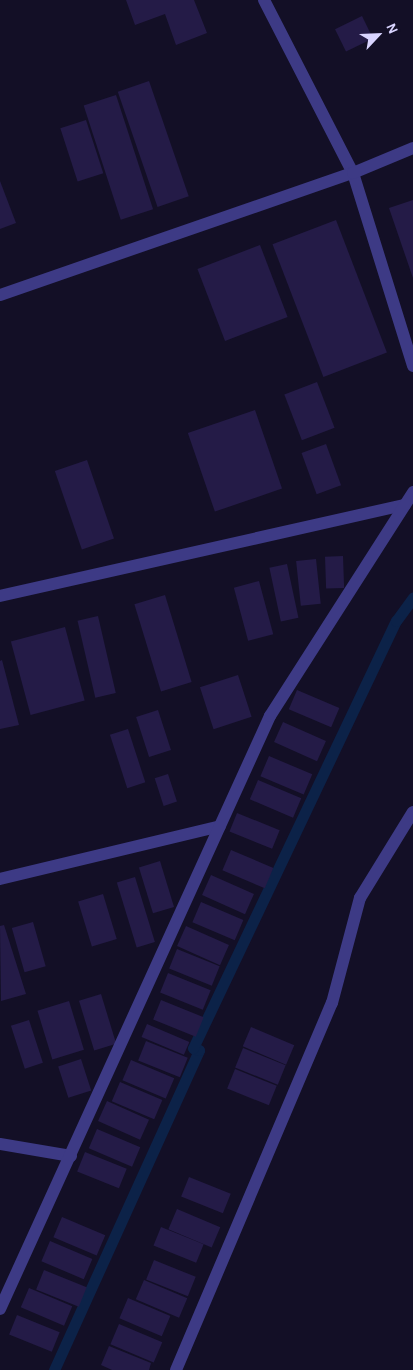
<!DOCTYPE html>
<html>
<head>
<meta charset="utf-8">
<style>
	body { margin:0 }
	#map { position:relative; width:413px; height:1370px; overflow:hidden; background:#130f26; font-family:"Alegreya Sans",sans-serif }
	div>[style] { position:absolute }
	.stream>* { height:11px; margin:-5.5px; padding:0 5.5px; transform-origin:5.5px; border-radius:5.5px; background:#0c2248 }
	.building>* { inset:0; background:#241b47; transform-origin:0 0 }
	.minor>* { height:12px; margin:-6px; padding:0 6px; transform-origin:6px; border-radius:6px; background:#3d3a85 }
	span { translate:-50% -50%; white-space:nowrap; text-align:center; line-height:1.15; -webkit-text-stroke:4px #130f26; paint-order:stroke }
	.north { position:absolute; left:353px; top:10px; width:50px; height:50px; -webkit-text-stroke:4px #130f26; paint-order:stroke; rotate:65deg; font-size:14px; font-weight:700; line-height:20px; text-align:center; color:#d9d4ff }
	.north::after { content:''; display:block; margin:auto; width:18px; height:22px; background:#d9d4ff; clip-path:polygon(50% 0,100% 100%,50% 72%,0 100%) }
</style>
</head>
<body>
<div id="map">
	<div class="stream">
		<div style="left:54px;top:1370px;width:351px;rotate:-65.6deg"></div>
		<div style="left:199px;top:1050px;width:6px;rotate:-162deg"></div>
		<div style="left:193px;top:1048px;width:473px;rotate:-64.6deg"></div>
		<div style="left:396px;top:621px;width:29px;rotate:-54deg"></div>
	</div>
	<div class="building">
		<div style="clip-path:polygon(126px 0,194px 0,207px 33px,176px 45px,165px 14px,135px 25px)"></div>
		<div style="left:362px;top:16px;width:25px;height:30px;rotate:64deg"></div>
		<div style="left:149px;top:81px;width:122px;height:33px;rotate:71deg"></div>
		<div style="left:116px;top:95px;width:120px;height:34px;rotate:72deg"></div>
		<div style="left:86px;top:120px;width:56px;height:27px;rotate:72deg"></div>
		<div style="clip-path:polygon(0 181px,16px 223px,0 229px)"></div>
		<div style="clip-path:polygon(413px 200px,413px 278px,389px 208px)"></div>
		<div style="left:336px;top:220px;width:142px;height:68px;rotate:69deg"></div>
		<div style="left:260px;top:245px;width:77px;height:67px;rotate:69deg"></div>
		<div style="left:317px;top:382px;width:49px;height:35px;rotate:69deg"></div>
		<div style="left:255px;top:410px;width:83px;height:71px;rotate:71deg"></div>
		<div style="left:326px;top:444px;width:44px;height:26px;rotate:70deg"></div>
		<div style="left:87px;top:460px;width:83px;height:34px;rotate:71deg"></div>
		<div style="left:343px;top:556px;width:32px;height:18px;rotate:88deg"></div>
		<div style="left:316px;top:559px;width:45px;height:20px;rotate:84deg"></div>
		<div style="left:287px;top:564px;width:55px;height:18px;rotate:78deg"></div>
		<div style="left:259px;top:581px;width:55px;height:26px;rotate:75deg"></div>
		<div style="left:165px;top:595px;width:91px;height:32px;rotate:73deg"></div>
		<div style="left:98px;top:616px;width:79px;height:21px;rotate:77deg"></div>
		<div style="left:65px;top:627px;width:76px;height:56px;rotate:75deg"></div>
		<div style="clip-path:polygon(2px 660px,19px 725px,0 729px,0 661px)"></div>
		<div style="left:238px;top:675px;width:44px;height:40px;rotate:72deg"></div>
		<div style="left:297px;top:690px;width:46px;height:21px;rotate:23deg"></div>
		<div style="left:158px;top:710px;width:42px;height:23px;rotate:72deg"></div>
		<div style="left:283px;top:722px;width:47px;height:22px;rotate:24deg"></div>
		<div style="left:128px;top:729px;width:56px;height:19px;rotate:72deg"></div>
		<div style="left:269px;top:756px;width:47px;height:22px;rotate:23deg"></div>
		<div style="left:168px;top:774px;width:29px;height:14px;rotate:72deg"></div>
		<div style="left:258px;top:780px;width:47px;height:21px;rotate:23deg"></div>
		<div style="left:237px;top:813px;width:46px;height:20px;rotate:22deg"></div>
		<div style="left:231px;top:850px;width:46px;height:22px;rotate:23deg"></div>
		<div style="left:160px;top:861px;width:48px;height:22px;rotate:73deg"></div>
		<div style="left:211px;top:875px;width:47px;height:22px;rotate:24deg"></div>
		<div style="left:135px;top:877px;width:68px;height:19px;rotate:73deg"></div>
		<div style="left:103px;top:894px;width:47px;height:26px;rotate:73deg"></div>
		<div style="left:201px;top:902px;width:46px;height:22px;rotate:23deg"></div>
		<div style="left:33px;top:922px;width:46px;height:22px;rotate:74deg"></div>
		<div style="clip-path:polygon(4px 925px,26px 994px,1px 1001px,0 926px)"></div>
		<div style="left:186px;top:926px;width:47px;height:22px;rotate:24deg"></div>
		<div style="left:177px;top:949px;width:46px;height:21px;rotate:22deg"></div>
		<div style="left:168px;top:973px;width:46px;height:21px;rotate:22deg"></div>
		<div style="left:101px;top:994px;width:52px;height:23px;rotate:73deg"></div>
		<div style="left:161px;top:1000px;width:46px;height:21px;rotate:22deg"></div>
		<div style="left:69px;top:1001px;width:51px;height:33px;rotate:73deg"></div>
		<div style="left:29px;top:1020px;width:45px;height:19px;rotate:72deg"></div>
		<div style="left:147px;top:1024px;width:46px;height:14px;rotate:23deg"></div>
		<div style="left:251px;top:1027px;width:47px;height:21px;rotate:23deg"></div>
		<div style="left:146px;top:1041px;width:45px;height:21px;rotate:22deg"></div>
		<div style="left:243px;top:1048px;width:46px;height:21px;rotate:22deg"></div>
		<div style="left:81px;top:1059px;width:33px;height:24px;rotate:72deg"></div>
		<div style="left:131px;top:1060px;width:47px;height:22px;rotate:23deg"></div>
		<div style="left:235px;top:1069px;width:45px;height:21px;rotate:22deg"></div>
		<div style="left:120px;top:1082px;width:46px;height:21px;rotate:23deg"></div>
		<div style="left:107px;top:1101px;width:46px;height:22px;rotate:24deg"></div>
		<div style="left:97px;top:1129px;width:47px;height:21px;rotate:23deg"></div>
		<div style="left:85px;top:1152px;width:45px;height:21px;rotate:22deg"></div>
		<div style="left:189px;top:1177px;width:45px;height:21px;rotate:22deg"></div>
		<div style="left:177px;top:1209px;width:47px;height:22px;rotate:23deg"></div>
		<div style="left:62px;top:1217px;width:47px;height:22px;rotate:23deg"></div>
		<div style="left:161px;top:1227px;width:46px;height:20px;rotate:22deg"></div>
		<div style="left:50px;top:1241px;width:46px;height:22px;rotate:23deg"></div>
		<div style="left:154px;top:1260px;width:45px;height:21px;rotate:22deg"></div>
		<div style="left:44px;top:1270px;width:46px;height:21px;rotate:22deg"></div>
		<div style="left:144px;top:1280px;width:47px;height:21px;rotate:23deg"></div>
		<div style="left:29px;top:1288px;width:47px;height:21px;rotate:23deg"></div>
		<div style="left:128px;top:1298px;width:46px;height:22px;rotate:23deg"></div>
		<div style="left:17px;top:1315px;width:46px;height:21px;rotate:22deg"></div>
		<div style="left:119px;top:1324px;width:47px;height:22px;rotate:23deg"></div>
		<div style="clip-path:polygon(109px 1346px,151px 1363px,149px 1370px,112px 1370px,101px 1365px)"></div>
	</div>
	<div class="minor">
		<div style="left:264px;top:0;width:195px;rotate:62.8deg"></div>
		<div style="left:353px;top:173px;width:202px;rotate:72.7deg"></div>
		<div style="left:0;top:295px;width:373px;rotate:-19.1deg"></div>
		<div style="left:353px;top:173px;width:65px;rotate:-22.6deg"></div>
		<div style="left:0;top:596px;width:415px;rotate:-12.7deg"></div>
		<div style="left:0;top:879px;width:226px;rotate:-13.5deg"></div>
		<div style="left:0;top:1144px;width:72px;rotate:9.6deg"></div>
		<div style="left:0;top:1309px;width:652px;rotate:-65.52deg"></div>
		<div style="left:270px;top:716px;width:266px;rotate:-57.4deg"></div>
		<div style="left:176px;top:1370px;width:399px;rotate:-67deg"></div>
		<div style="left:332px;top:1003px;width:109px;rotate:-75.1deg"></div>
		<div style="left:360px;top:898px;width:101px;rotate:-58.4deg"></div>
	</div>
	<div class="north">N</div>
</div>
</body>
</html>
